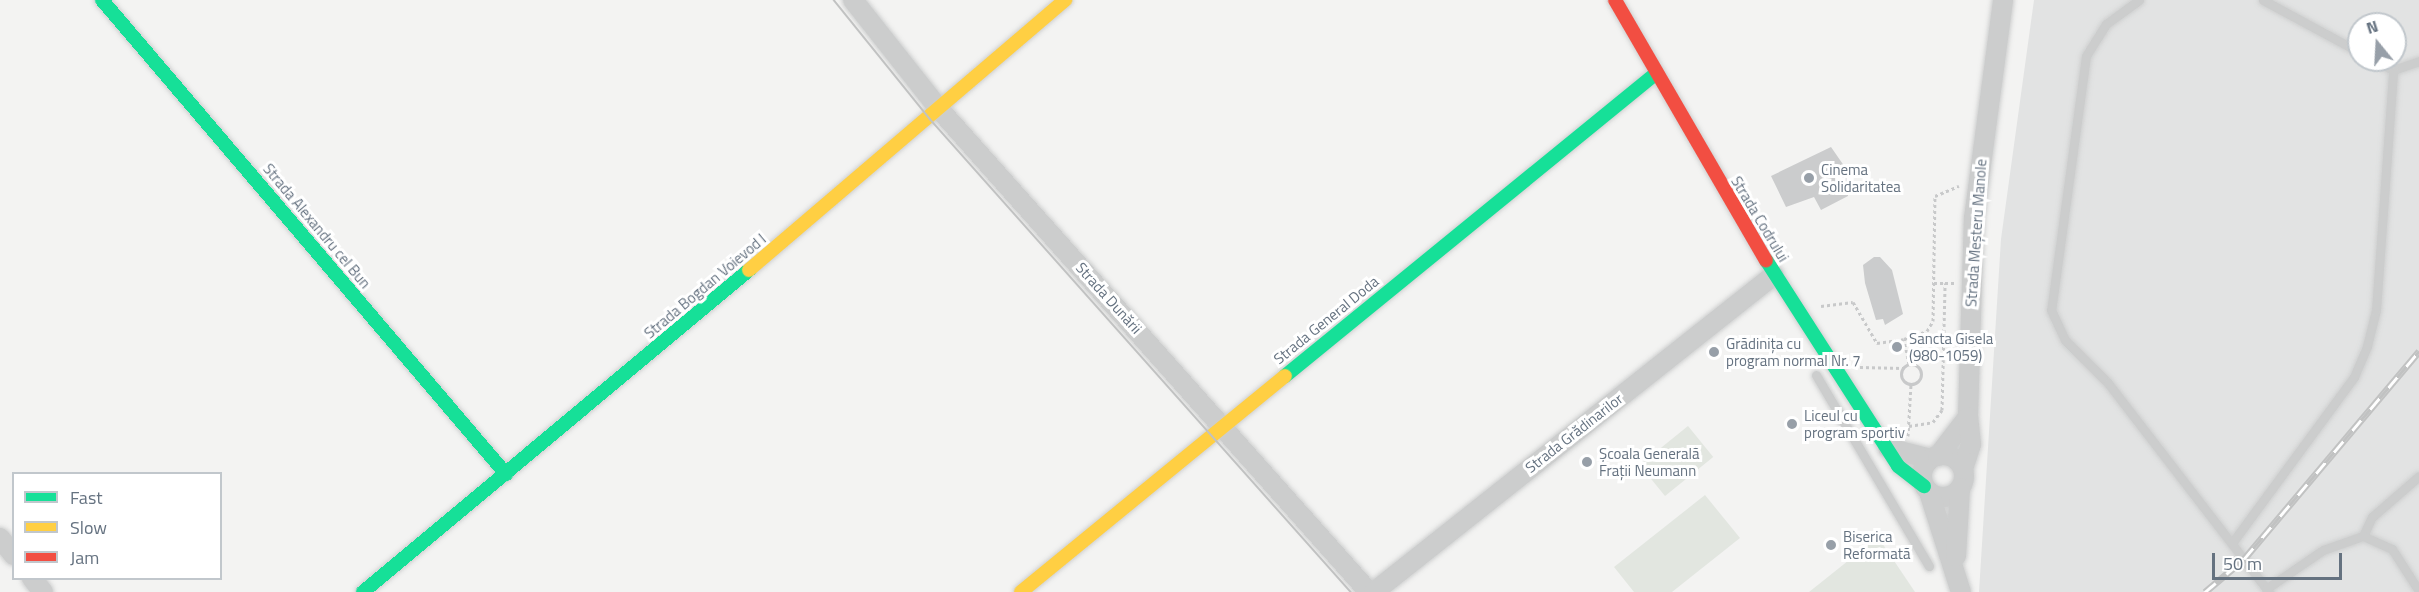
<!DOCTYPE html>
<html>
<head>
<meta charset="utf-8">
<style>
	body { margin:0 }
	#map { position:relative; width:2419px; height:592px; overflow:hidden; background:#f3f3f2; font-family:"Titillium Web",sans-serif }
	div>[style] { position:absolute }
	.built>* { inset:0; background:#e2e3e3 }
	.green>* { inset:0; background:#e2e6e0; transform-origin:0 0 }
	.building>* { inset:0; background:#cbcccd }
	.path>* { height:3px; margin-top:-1.5px; transform-origin:0; background:repeating-linear-gradient(90deg,#c8c9ca 0 3px,transparent 0 6px) }
	.path>.ring { margin:-1.5px; padding:0; box-sizing:content-box; background:none; border:3px solid #c8c9ca; border-radius:50% }
	.roads { filter:drop-shadow(0 0 2px #cfd0d0) drop-shadow(0 0 2px #cfd0d0) }
	.lane>* { height:9px; margin:-4.5px; padding:0 4.5px; transform-origin:4.5px; border-radius:4.5px; background:#cccdcd }
	.street>* { height:20px; margin:-10px; padding:0 10px; transform-origin:10px; border-radius:10px; background:#cccdcd }
	.street>.ring { margin:-10px; padding:0; box-sizing:content-box; background:none; border:20px solid #cccdcd; border-radius:50% }
	.fast>* { height:14px; margin:-7px; padding:0 7px; transform-origin:7px; border-radius:7px; background:#16e098 }
	.slow>* { height:14px; margin:-7px; padding:0 7px; transform-origin:7px; border-radius:7px; background:#ffcf43 }
	.jam>* { height:14px; margin:-7px; padding:0 7px; transform-origin:7px; border-radius:7px; background:#f24e42 }
	.tram>* { height:1.5px; margin:-0.75px; padding:0 0.75px; transform-origin:0.75px; border-radius:0.75px; background:#c1c2c2 }
	.rail>* { height:7px; margin-top:-3.5px; transform-origin:0; background:repeating-linear-gradient(90deg,#fff 0 14px,#c1c2c2 0 28px); box-sizing:border-box; border-block:2px solid #c1c2c2 }
	.dots>* { width:16px; height:16px; translate:-50% -50%; box-sizing:border-box; border:3px solid #fff; border-radius:50% }
	span { translate:-50% -50%; white-space:nowrap; text-align:center; line-height:1.15; -webkit-text-stroke:6px #fff; paint-order:stroke }
	.poi-label { font-size:15px; color:#657280 }
	.left { translate:0 -50%; text-align:left }
	.street-label { font-size:15px; color:#657280 }
	.legend { position:absolute; left:12px; top:472px; width:210px; height:108px; box-sizing:border-box; background:#fff; border:2px solid #c1c7cc; margin:0; padding:8px 10px; list-style:none; font-size:18px; color:#657280 }
	.legend li { display:flex; align-items:center; gap:12px; height:30px }
	.legend b { width:30px; border:2px solid #c1c7cc }
	.north { position:absolute; left:2347px; top:12px; width:60px; height:60px; box-sizing:border-box; background:#fff; border:2px solid #c1c7cc; border-radius:50%; rotate:342deg; font-size:16px; font-weight:700; line-height:24px; text-align:center; color:#657280 }
	.north::after { content:''; display:block; margin:auto; width:21px; height:27px; background:#979fa8; clip-path:polygon(50% 0,100% 100%,50% 72%,0 100%) }
	.scale { position:absolute; left:2212px; top:553px; width:130px; height:27px; box-sizing:border-box; border:3px solid #657280; border-top:0; padding-left:8px; font-size:18px; line-height:21px; white-space:nowrap; color:#657280; -webkit-text-stroke:4px #fff; paint-order:stroke }
</style>
</head>
<body>
<div id="map">
	<div class="built">
		<div style="clip-path:polygon(evenodd,2034px 0,2419px 0,2419px 592px,1979px 592px,2001px 239px,2034px 0,2359px 24px,2395px 24px,2395px 60px,2359px 60px,2359px 24px)"></div>
	</div>
	<div class="green">
		<div style="left:1688px;top:426px;width:40px;height:62px;rotate:51deg"></div>
		<div style="clip-path:polygon(1705px 495px,1740px 538px,1672px 592px,1634px 592px,1614px 567px)"></div>
		<div style="clip-path:polygon(1878px 537px,1915px 592px,1809px 592px)"></div>
	</div>
	<div class="building">
		<div style="clip-path:polygon(1831px 147px,1849px 173px,1848px 196px,1821px 210px,1814px 197px,1786px 207px,1771px 176px)"></div>
		<div style="clip-path:polygon(1874px 257px,1880px 257px,1892px 270px,1903px 314px,1885px 325px,1883px 319px,1876px 320px,1865px 283px,1863px 265px)"></div>
	</div>
	<div class="path">
		<div style="left:1934px;top:283px;width:11px"></div>
		<div style="left:1821px;top:306px;width:32px;rotate:-7deg"></div>
		<div style="left:1853px;top:302px;width:48px;rotate:59.7deg"></div>
		<div style="left:1877px;top:343px;width:27px;rotate:-8deg"></div>
		<div class="ring" style="left:1901px;top:364px;width:17px;height:17px"></div>
		<div style="left:1909px;top:364px;width:25px;rotate:-101deg"></div>
		<div style="left:1904px;top:339px;width:24px;rotate:-19deg"></div>
		<div style="left:1927px;top:331px;width:12px;rotate:-59deg"></div>
		<div style="left:1933px;top:321px;width:125px;rotate:-89.1deg"></div>
		<div style="left:1935px;top:196px;width:26px;rotate:-23deg"></div>
		<div style="left:1860px;top:367px;width:43px;rotate:1.3deg"></div>
		<div style="left:1909px;top:426px;width:24px;rotate:-9deg"></div>
		<div style="left:1933px;top:422px;width:15px;rotate:-53deg"></div>
		<div style="left:1942px;top:410px;width:127px;rotate:-88.6deg"></div>
		<div style="left:1945px;top:283px;width:9px"></div>
		<div style="left:1908px;top:436px;width:52px;rotate:-86.7deg"></div>
	</div>
	<div class="roads">
		<div class="lane">
			<div style="left:2139px;top:0;width:41px;rotate:144deg"></div>
			<div style="left:2106px;top:24px;width:38px;rotate:122deg"></div>
			<div style="left:2086px;top:56px;width:256px;rotate:97.8deg"></div>
			<div style="left:2051px;top:310px;width:33px;rotate:65deg"></div>
			<div style="left:2065px;top:340px;width:61px;rotate:45deg"></div>
			<div style="left:2108px;top:383px;width:264px;rotate:52.4deg"></div>
			<div style="left:2263px;top:0;width:109px;rotate:28.4deg"></div>
			<div style="left:2374px;top:60px;width:21px;rotate:28deg"></div>
			<div style="left:2393px;top:70px;width:28px;rotate:-19deg"></div>
			<div style="left:1816px;top:375px;width:222px;rotate:59.4deg"></div>
			<div style="left:2363px;top:536px;width:21px;rotate:-65deg"></div>
			<div style="left:2372px;top:517px;width:62px;rotate:-41.1deg"></div>
			<div style="left:2232px;top:543px;width:206px;rotate:-53.7deg"></div>
			<div style="left:2354px;top:377px;width:34px;rotate:-67deg"></div>
			<div style="left:2367px;top:346px;width:37px;rotate:-76deg"></div>
			<div style="left:2376px;top:310px;width:241px;rotate:-85.9deg"></div>
			<div style="left:2266px;top:589px;width:69px;rotate:-34.4deg"></div>
			<div style="left:2323px;top:550px;width:42px;rotate:-19.3deg"></div>
			<div style="left:2363px;top:536px;width:32px;rotate:24deg"></div>
			<div style="left:2392px;top:549px;width:50px;rotate:57.3deg"></div>
		</div>
		<div class="street">
			<div style="left:853px;top:0;width:140px;rotate:51.7deg"></div>
			<div style="left:940px;top:110px;width:645px;rotate:48.33deg"></div>
			<div style="left:1888px;top:448px;width:44px;rotate:14.3deg"></div>
			<div class="ring" style="left:1922px;top:455px;width:22px;height:22px"></div>
			<div style="left:1938px;top:456px;width:49px;rotate:-52.4deg"></div>
			<div style="left:1968px;top:417px;width:199px;rotate:-88.3deg"></div>
			<div style="left:1974px;top:218px;width:220px;rotate:-82.4deg"></div>
			<div style="left:1963px;top:469px;width:26px;rotate:-72deg"></div>
			<div style="left:1971px;top:444px;width:27px;rotate:-96deg"></div>
			<div style="left:1929px;top:492px;width:105px;rotate:72.3deg"></div>
			<div style="left:0;top:538px;width:22px;rotate:51deg"></div>
			<div style="left:1956px;top:556px;width:68px;rotate:-86.6deg"></div>
			<div style="left:32px;top:578px;width:18px;rotate:52deg"></div>
			<div style="left:1374px;top:592px;width:510px;rotate:-38.4deg"></div>
		</div>
		<div class="fast">
			<div style="left:102px;top:0;width:623px;rotate:49.56deg"></div>
			<div style="left:1766px;top:260px;width:245px;rotate:57.3deg"></div>
			<div style="left:1898px;top:466px;width:33px;rotate:38deg"></div>
			<div style="left:1285px;top:376px;width:476px;rotate:-39.2deg"></div>
			<div style="left:363px;top:592px;width:503px;rotate:-39.83deg"></div>
		</div>
		<div class="slow">
			<div style="left:749px;top:270px;width:416px;rotate:-40.5deg"></div>
			<div style="left:1021px;top:592px;width:341px;rotate:-39.3deg"></div>
		</div>
		<div class="jam">
			<div style="left:1615px;top:0;width:301px;rotate:59.9deg"></div>
		</div>
	</div>
	<div class="tram">
		<div style="left:834px;top:0;width:153px;rotate:51.1deg"></div>
		<div style="left:930px;top:119px;width:633px;rotate:48.33deg"></div>
	</div>
	<div class="rail">
		<div style="left:2205px;top:592px;width:51px;rotate:-40.2deg"></div>
		<div style="left:2244px;top:559px;width:272px;rotate:-49.9deg"></div>
	</div>
	<div class="dots">
		<div style="left:1809px;top:178px;background:#979fa8"></div>
		<div style="left:1897px;top:347px;background:#979fa8"></div>
		<div style="left:1714px;top:352px;background:#979fa8"></div>
		<div style="left:1792px;top:424px;background:#979fa8"></div>
		<div style="left:1587px;top:462px;background:#979fa8"></div>
		<div style="left:1831px;top:545px;background:#979fa8"></div>
	</div>
	<div class="poi-label">
		<span class="left" style="left:1821px;top:178px">Cinema<br>Solidaritatea</span>
		<span class="left" style="left:1909px;top:347px">Sancta Gisela<br>(980-1059)</span>
		<span class="left" style="left:1726px;top:352px">Grădinița cu<br>program normal Nr. 7</span>
		<span class="left" style="left:1804px;top:424px">Liceul cu<br>program sportiv</span>
		<span class="left" style="left:1599px;top:462px">Școala Generală<br>Frații Neumann</span>
		<span class="left" style="left:1843px;top:545px">Biserica<br>Reformată</span>
	</div>
	<div class="street-label">
		<span style="left:1760px;top:219px;rotate:59deg">Strada Codrului</span>
		<span style="left:317px;top:226px;rotate:50deg">Strada Alexandru cel Bun</span>
		<span style="left:1976px;top:233px;rotate:-86deg">Strada Meșteru Manole</span>
		<span style="left:705px;top:286px;rotate:-40deg">Strada Bogdan Voievod I</span>
		<span style="left:1109px;top:298px;rotate:48deg">Strada Dunării</span>
		<span style="left:1326px;top:320px;rotate:-39deg">Strada General Doda</span>
		<span style="left:1574px;top:433px;rotate:-38deg">Strada Grădinarilor</span>
	</div>
	<ul class="legend">
	<li><b style="height:8px;background:#16e098"></b>Fast</li>
	<li><b style="height:8px;background:#ffcf43"></b>Slow</li>
	<li><b style="height:8px;background:#f24e42"></b>Jam</li>
	</ul>
	<div class="north">N</div>
	<div class="scale">50 m</div>
</div>
</body>
</html>
